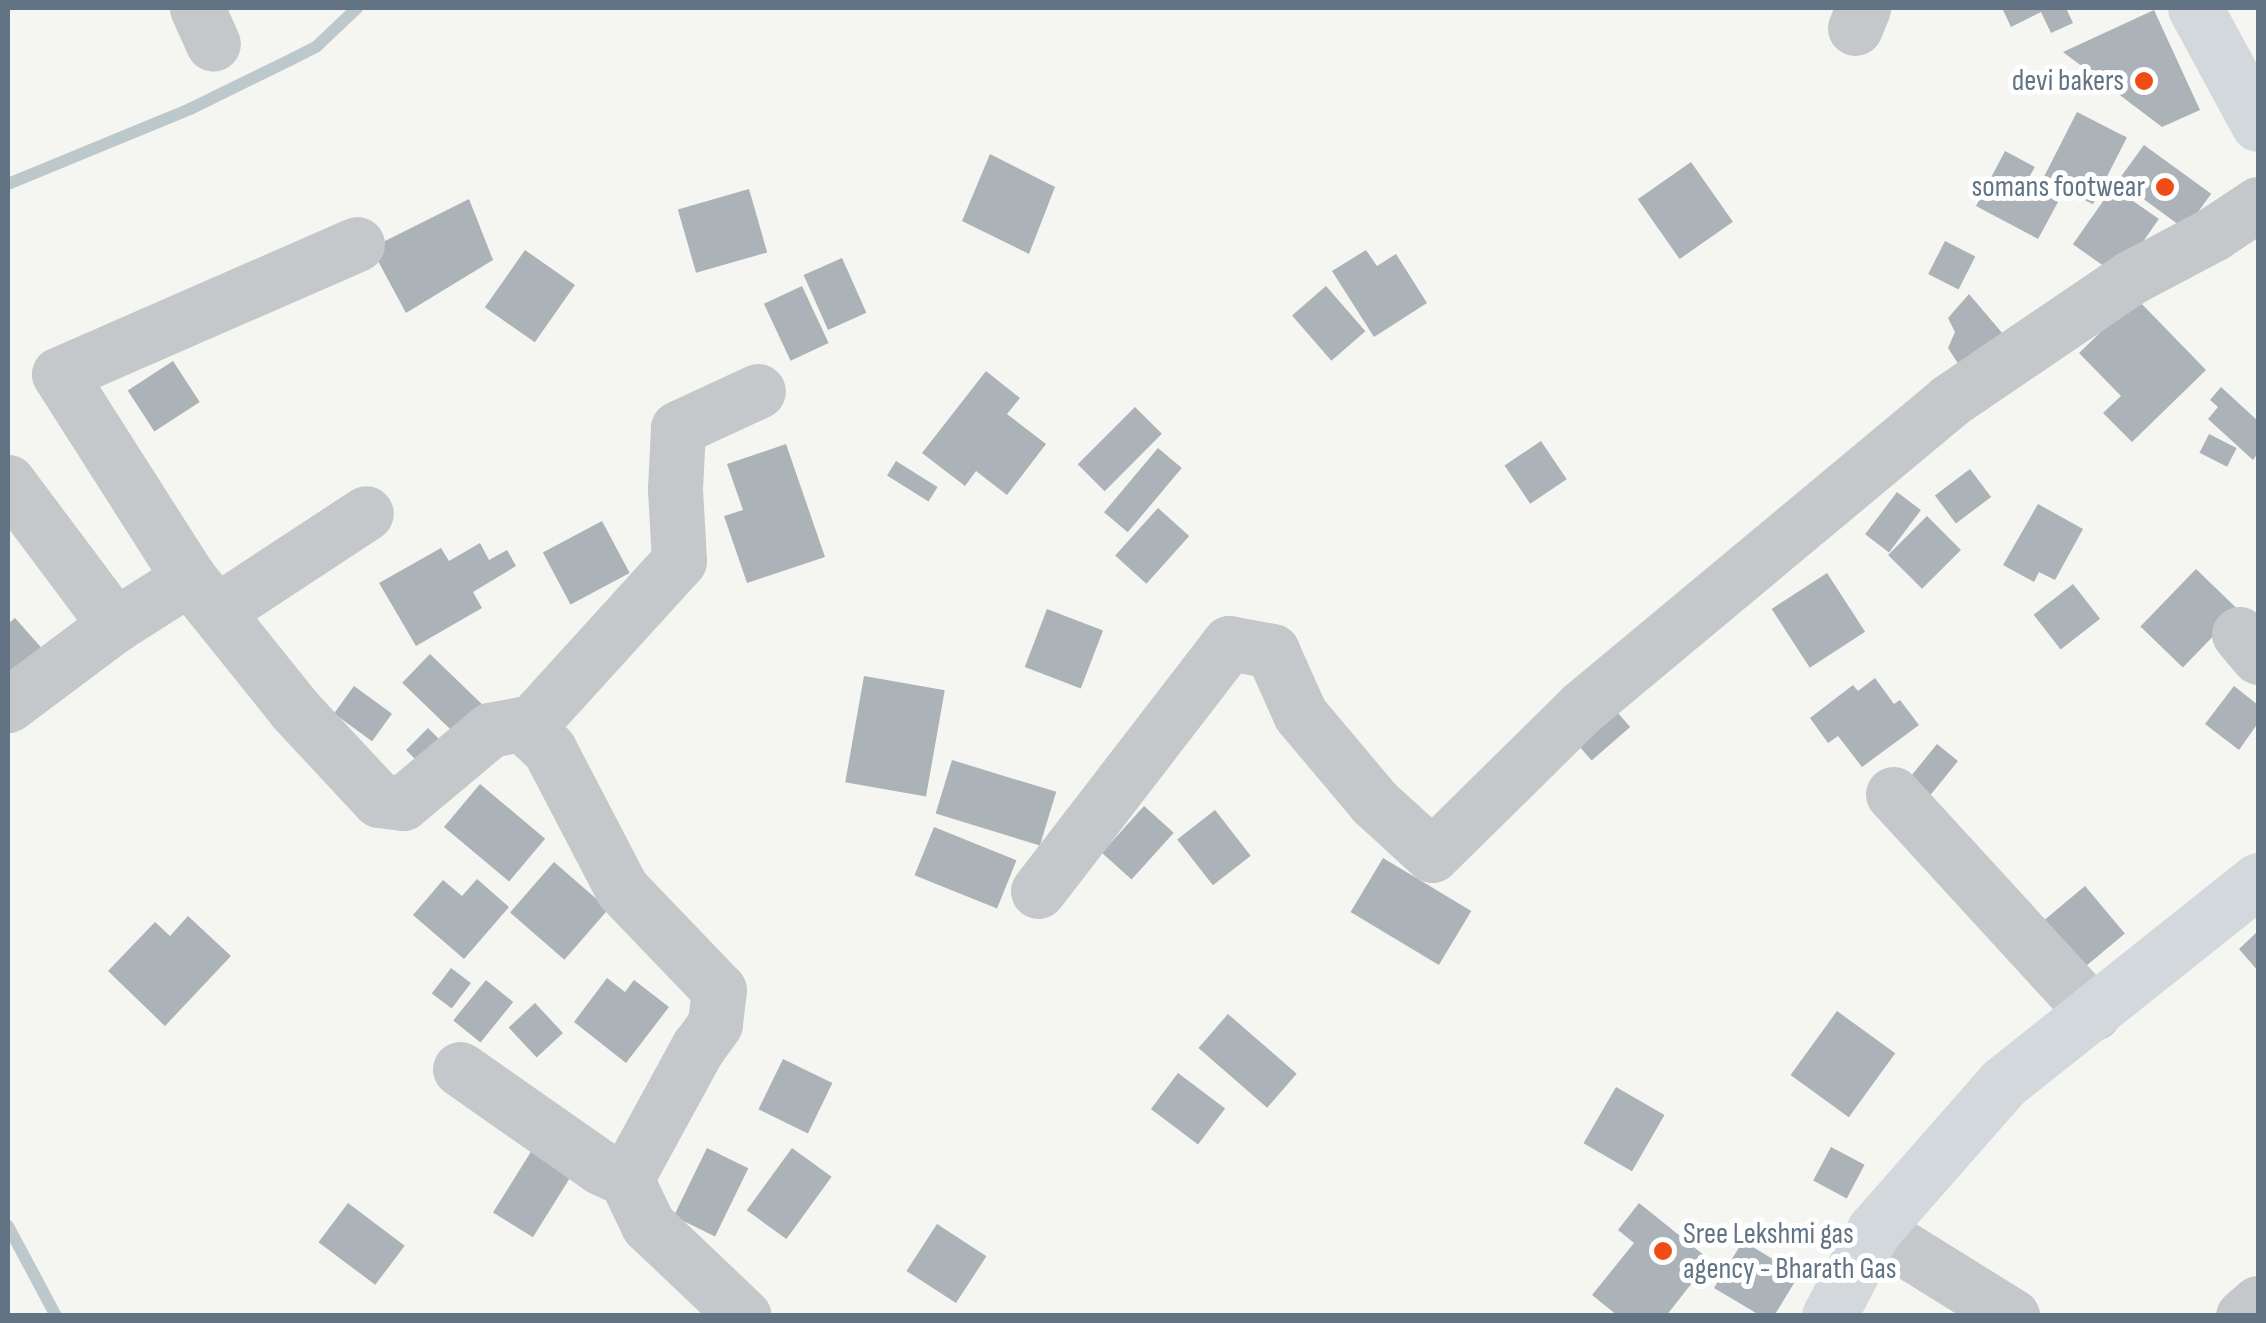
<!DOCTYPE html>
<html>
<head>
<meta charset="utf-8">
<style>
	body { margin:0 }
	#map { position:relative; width:2266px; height:1323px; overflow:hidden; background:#f5f5f1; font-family:"Sofia Sans Condensed",sans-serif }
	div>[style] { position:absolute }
	.stream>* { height:12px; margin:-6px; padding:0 6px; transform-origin:6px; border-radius:6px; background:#bdc8cd }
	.building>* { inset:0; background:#abb3b8; transform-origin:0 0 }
	.minor>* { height:55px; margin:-27.5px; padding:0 27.5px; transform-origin:27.5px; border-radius:27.5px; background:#c4c8cb }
	.major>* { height:55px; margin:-27.5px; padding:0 27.5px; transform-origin:27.5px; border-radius:27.5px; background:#d3d8dc }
	.dots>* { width:28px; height:28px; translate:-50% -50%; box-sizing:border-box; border:5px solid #fff; border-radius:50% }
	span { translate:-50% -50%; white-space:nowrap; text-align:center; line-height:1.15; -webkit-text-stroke:10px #fff; paint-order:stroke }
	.poi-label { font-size:30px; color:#627484 }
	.right { translate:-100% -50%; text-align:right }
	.left { translate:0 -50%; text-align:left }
	.frame { position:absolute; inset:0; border:10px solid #627484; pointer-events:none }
</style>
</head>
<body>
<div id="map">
	<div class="stream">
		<div style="left:8px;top:184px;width:197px;rotate:-22.4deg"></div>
		<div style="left:190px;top:109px;width:114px;rotate:-26.1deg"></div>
		<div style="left:292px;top:59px;width:28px;rotate:-27deg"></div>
		<div style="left:317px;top:46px;width:55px;rotate:-43.5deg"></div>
		<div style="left:8px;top:1226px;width:102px;rotate:61.9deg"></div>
	</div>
	<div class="building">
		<div style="clip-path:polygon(2002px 8px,2066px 8px,2073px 23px,2051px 33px,2041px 12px,2011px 27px)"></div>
		<div style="clip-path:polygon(2154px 10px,2200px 110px,2162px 127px,2063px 52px)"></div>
		<div style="left:2077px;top:112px;width:56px;height:75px;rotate:27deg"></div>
		<div style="left:2144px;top:145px;width:83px;height:44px;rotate:36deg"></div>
		<div style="clip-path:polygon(2005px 151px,2035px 167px,2025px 184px,2058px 202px,2038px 239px,1976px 206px)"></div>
		<div style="clip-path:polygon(990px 154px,1055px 187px,1029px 254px,962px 221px)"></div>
		<div style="left:1691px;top:162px;width:73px;height:65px;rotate:55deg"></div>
		<div style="left:2113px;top:187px;width:56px;height:70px;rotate:35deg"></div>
		<div style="left:749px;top:189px;width:66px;height:74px;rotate:74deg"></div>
		<div style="clip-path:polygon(469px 199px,493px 260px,406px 313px,371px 248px)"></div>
		<div style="left:1945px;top:241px;width:34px;height:37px;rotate:27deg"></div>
		<div style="left:525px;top:250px;width:61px;height:70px;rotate:35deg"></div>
		<div style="clip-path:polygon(1366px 250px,1377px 266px,1396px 254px,1427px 303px,1374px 337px,1332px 271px)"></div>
		<div style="left:842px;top:258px;width:60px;height:42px;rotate:66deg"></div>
		<div style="left:802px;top:286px;width:63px;height:42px;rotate:65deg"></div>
		<div style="left:1326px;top:286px;width:60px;height:45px;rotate:49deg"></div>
		<div style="clip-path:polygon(1969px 294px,2009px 341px,1963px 371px,1948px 348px,1955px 332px,1948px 318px)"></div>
		<div style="clip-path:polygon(2136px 298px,2206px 370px,2132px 442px,2103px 413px,2121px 396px,2079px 353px)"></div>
		<div style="left:173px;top:361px;width:49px;height:54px;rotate:57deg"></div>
		<div style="clip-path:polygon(986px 371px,1020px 398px,1007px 414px,1046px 444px,1007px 495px,976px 471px,965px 486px,922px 453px)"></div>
		<div style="clip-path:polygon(2221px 387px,2258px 421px,2258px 453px,2253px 460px,2208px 419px,2218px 407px,2210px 400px)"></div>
		<div style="left:1135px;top:407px;width:38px;height:81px;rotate:45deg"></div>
		<div style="left:2209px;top:434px;width:31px;height:21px;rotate:27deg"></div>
		<div style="left:1541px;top:441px;width:46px;height:44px;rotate:56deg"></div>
		<div style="clip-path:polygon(786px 444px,825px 557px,747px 583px,724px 516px,743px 510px,727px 464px)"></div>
		<div style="left:1158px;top:448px;width:31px;height:84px;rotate:40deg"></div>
		<div style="left:896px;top:461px;width:49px;height:17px;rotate:32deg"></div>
		<div style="left:1970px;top:469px;width:35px;height:44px;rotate:53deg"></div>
		<div style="left:1897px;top:492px;width:30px;height:53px;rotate:37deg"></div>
		<div style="clip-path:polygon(2038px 504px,2083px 529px,2055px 580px,2039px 572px,2034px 582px,2003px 565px)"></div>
		<div style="left:1158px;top:508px;width:42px;height:64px;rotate:42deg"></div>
		<div style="left:1927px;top:516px;width:48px;height:55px;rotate:45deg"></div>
		<div style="left:602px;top:521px;width:59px;height:67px;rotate:62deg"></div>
		<div style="clip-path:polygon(480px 543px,489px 560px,507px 550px,516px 566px,473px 592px,482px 608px,416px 646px,379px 583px,441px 548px,449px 561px)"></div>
		<div style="left:2196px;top:569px;width:59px;height:80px;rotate:44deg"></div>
		<div style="left:1827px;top:573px;width:70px;height:66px;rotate:57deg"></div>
		<div style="left:2073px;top:584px;width:44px;height:50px;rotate:52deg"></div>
		<div style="left:1047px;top:609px;width:60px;height:62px;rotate:21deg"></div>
		<div style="clip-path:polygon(15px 618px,46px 653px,8px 688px,8px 624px)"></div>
		<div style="left:430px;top:654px;width:73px;height:40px;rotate:44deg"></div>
		<div style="left:864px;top:676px;width:82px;height:108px;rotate:10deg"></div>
		<div style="clip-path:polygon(1875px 678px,1894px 704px,1900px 700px,1919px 725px,1862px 767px,1838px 736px,1828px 743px,1810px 718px,1853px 685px,1858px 691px)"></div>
		<div style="left:354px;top:686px;width:47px;height:34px;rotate:36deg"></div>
		<div style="clip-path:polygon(2234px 686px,2258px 705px,2258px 723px,2239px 750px,2205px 724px)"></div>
		<div style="left:1617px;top:712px;width:20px;height:51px;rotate:49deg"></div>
		<div style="left:428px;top:728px;width:18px;height:31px;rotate:45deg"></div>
		<div style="left:1937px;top:744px;width:27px;height:60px;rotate:39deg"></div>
		<div style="left:952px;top:760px;width:109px;height:56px;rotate:17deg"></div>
		<div style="left:480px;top:784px;width:85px;height:56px;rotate:40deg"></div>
		<div style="left:1144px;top:806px;width:40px;height:63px;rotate:42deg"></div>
		<div style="left:1215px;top:810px;width:58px;height:48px;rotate:52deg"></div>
		<div style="left:934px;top:827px;width:89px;height:52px;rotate:22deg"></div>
		<div style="left:1383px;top:858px;width:103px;height:63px;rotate:31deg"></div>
		<div style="left:554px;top:862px;width:72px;height:67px;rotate:41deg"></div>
		<div style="clip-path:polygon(477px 879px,509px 907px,464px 959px,413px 915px,443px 880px,462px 896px)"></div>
		<div style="left:2085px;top:886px;width:62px;height:53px;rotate:50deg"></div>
		<div style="clip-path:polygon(188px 916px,231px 956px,165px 1026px,108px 971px,155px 922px,170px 936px)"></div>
		<div style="clip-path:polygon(2258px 931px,2258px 971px,2239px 949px)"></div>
		<div style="left:451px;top:968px;width:25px;height:32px;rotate:37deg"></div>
		<div style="clip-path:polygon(607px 978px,625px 992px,634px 980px,669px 1007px,626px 1063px,574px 1022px)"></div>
		<div style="left:486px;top:980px;width:35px;height:52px;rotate:39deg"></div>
		<div style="left:535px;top:1003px;width:41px;height:36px;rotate:47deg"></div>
		<div style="left:1837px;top:1011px;width:72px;height:79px;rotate:36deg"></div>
		<div style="left:1228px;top:1014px;width:91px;height:45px;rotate:41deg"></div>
		<div style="left:783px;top:1059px;width:55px;height:56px;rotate:26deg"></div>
		<div style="left:1178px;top:1073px;width:59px;height:45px;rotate:37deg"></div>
		<div style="left:1616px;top:1087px;width:56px;height:65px;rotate:30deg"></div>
		<div style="left:537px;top:1142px;width:47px;height:83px;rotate:32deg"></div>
		<div style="left:1831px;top:1147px;width:38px;height:38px;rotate:28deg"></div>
		<div style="left:707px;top:1148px;width:46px;height:76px;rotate:26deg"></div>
		<div style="left:792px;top:1148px;width:49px;height:77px;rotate:36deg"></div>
		<div style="left:348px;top:1203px;width:71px;height:49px;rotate:37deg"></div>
		<div style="clip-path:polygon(1639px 1203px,1710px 1260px,1666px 1316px,1618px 1316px,1592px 1295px,1634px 1243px,1618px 1230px)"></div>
		<div style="left:937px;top:1224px;width:59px;height:56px;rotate:33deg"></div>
		<div style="clip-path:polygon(1743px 1241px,1799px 1275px,1774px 1316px,1761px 1316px,1714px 1288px)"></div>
	</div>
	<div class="minor">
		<div style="left:197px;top:8px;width:39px;rotate:66deg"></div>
		<div style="left:1855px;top:28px;width:22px;rotate:-68deg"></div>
		<div style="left:357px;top:244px;width:325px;rotate:156.4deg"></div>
		<div style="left:59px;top:374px;width:242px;rotate:57.5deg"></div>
		<div style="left:189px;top:578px;width:169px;rotate:51.2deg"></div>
		<div style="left:295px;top:710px;width:123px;rotate:47deg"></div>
		<div style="left:379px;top:800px;width:24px;rotate:7deg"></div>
		<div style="left:403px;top:803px;width:114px;rotate:-40deg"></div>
		<div style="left:490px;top:730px;width:33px;rotate:-11deg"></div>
		<div style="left:522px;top:724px;width:37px;rotate:43deg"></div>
		<div style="left:549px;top:749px;width:158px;rotate:62.5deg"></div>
		<div style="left:622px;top:889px;width:140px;rotate:46.2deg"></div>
		<div style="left:719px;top:990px;width:34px;rotate:97deg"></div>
		<div style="left:715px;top:1024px;width:29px;rotate:126deg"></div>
		<div style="left:698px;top:1047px;width:150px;rotate:118.6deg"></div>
		<div style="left:626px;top:1179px;width:51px;rotate:64.4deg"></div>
		<div style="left:648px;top:1225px;width:132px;rotate:43.5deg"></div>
		<div style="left:8px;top:482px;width:179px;rotate:53.2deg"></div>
		<div style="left:115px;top:625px;width:88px;rotate:-32.4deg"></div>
		<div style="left:217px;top:611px;width:178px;rotate:-33.3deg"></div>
		<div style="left:2239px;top:634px;width:30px;rotate:50deg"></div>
		<div style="left:8px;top:705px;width:134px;rotate:-36.8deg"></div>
		<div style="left:526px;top:729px;width:227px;rotate:-47.7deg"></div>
		<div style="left:679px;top:561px;width:72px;rotate:-93.2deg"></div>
		<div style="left:675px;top:489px;width:61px;rotate:-87.2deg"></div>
		<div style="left:678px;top:428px;width:88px;rotate:-24.8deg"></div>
		<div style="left:1893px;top:794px;width:297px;rotate:47.5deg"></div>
		<div style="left:1038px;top:891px;width:313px;rotate:-52.4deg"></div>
		<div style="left:1229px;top:643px;width:44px;rotate:10.5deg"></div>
		<div style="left:1272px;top:651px;width:69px;rotate:66deg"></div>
		<div style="left:1300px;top:714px;width:116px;rotate:49.9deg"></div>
		<div style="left:1375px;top:803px;width:77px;rotate:42.4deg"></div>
		<div style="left:1432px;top:855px;width:209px;rotate:-44.6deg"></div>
		<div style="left:1581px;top:708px;width:479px;rotate:-39.8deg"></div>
		<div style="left:1949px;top:401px;width:219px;rotate:-34.2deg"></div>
		<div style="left:2130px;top:278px;width:94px;rotate:-27.9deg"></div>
		<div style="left:2213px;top:234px;width:54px;rotate:-33.7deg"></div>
		<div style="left:460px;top:1069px;width:171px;rotate:35deg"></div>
		<div style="left:600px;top:1167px;width:29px;rotate:25deg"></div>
		<div style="left:1874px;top:1230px;width:163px;rotate:31.9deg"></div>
		<div style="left:2243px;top:1316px;width:20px;rotate:-41deg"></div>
	</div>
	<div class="major">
		<div style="left:2195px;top:8px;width:132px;rotate:61.5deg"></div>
		<div style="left:1829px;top:1316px;width:97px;rotate:-62.4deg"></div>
		<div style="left:1874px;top:1230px;width:196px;rotate:-48.7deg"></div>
		<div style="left:2003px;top:1083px;width:326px;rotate:-38.5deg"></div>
	</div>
	<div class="dots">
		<div style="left:2144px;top:81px;background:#f04d16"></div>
		<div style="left:2165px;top:187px;background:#f04d16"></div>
		<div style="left:1663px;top:1251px;background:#f04d16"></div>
	</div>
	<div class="poi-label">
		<span class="right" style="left:2124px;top:81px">devi bakers</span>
		<span class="right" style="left:2145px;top:187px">somans footwear</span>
		<span class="left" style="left:1683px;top:1251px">Sree Lekshmi gas<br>agency - Bharath Gas</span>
	</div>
	<div class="frame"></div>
</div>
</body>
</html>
